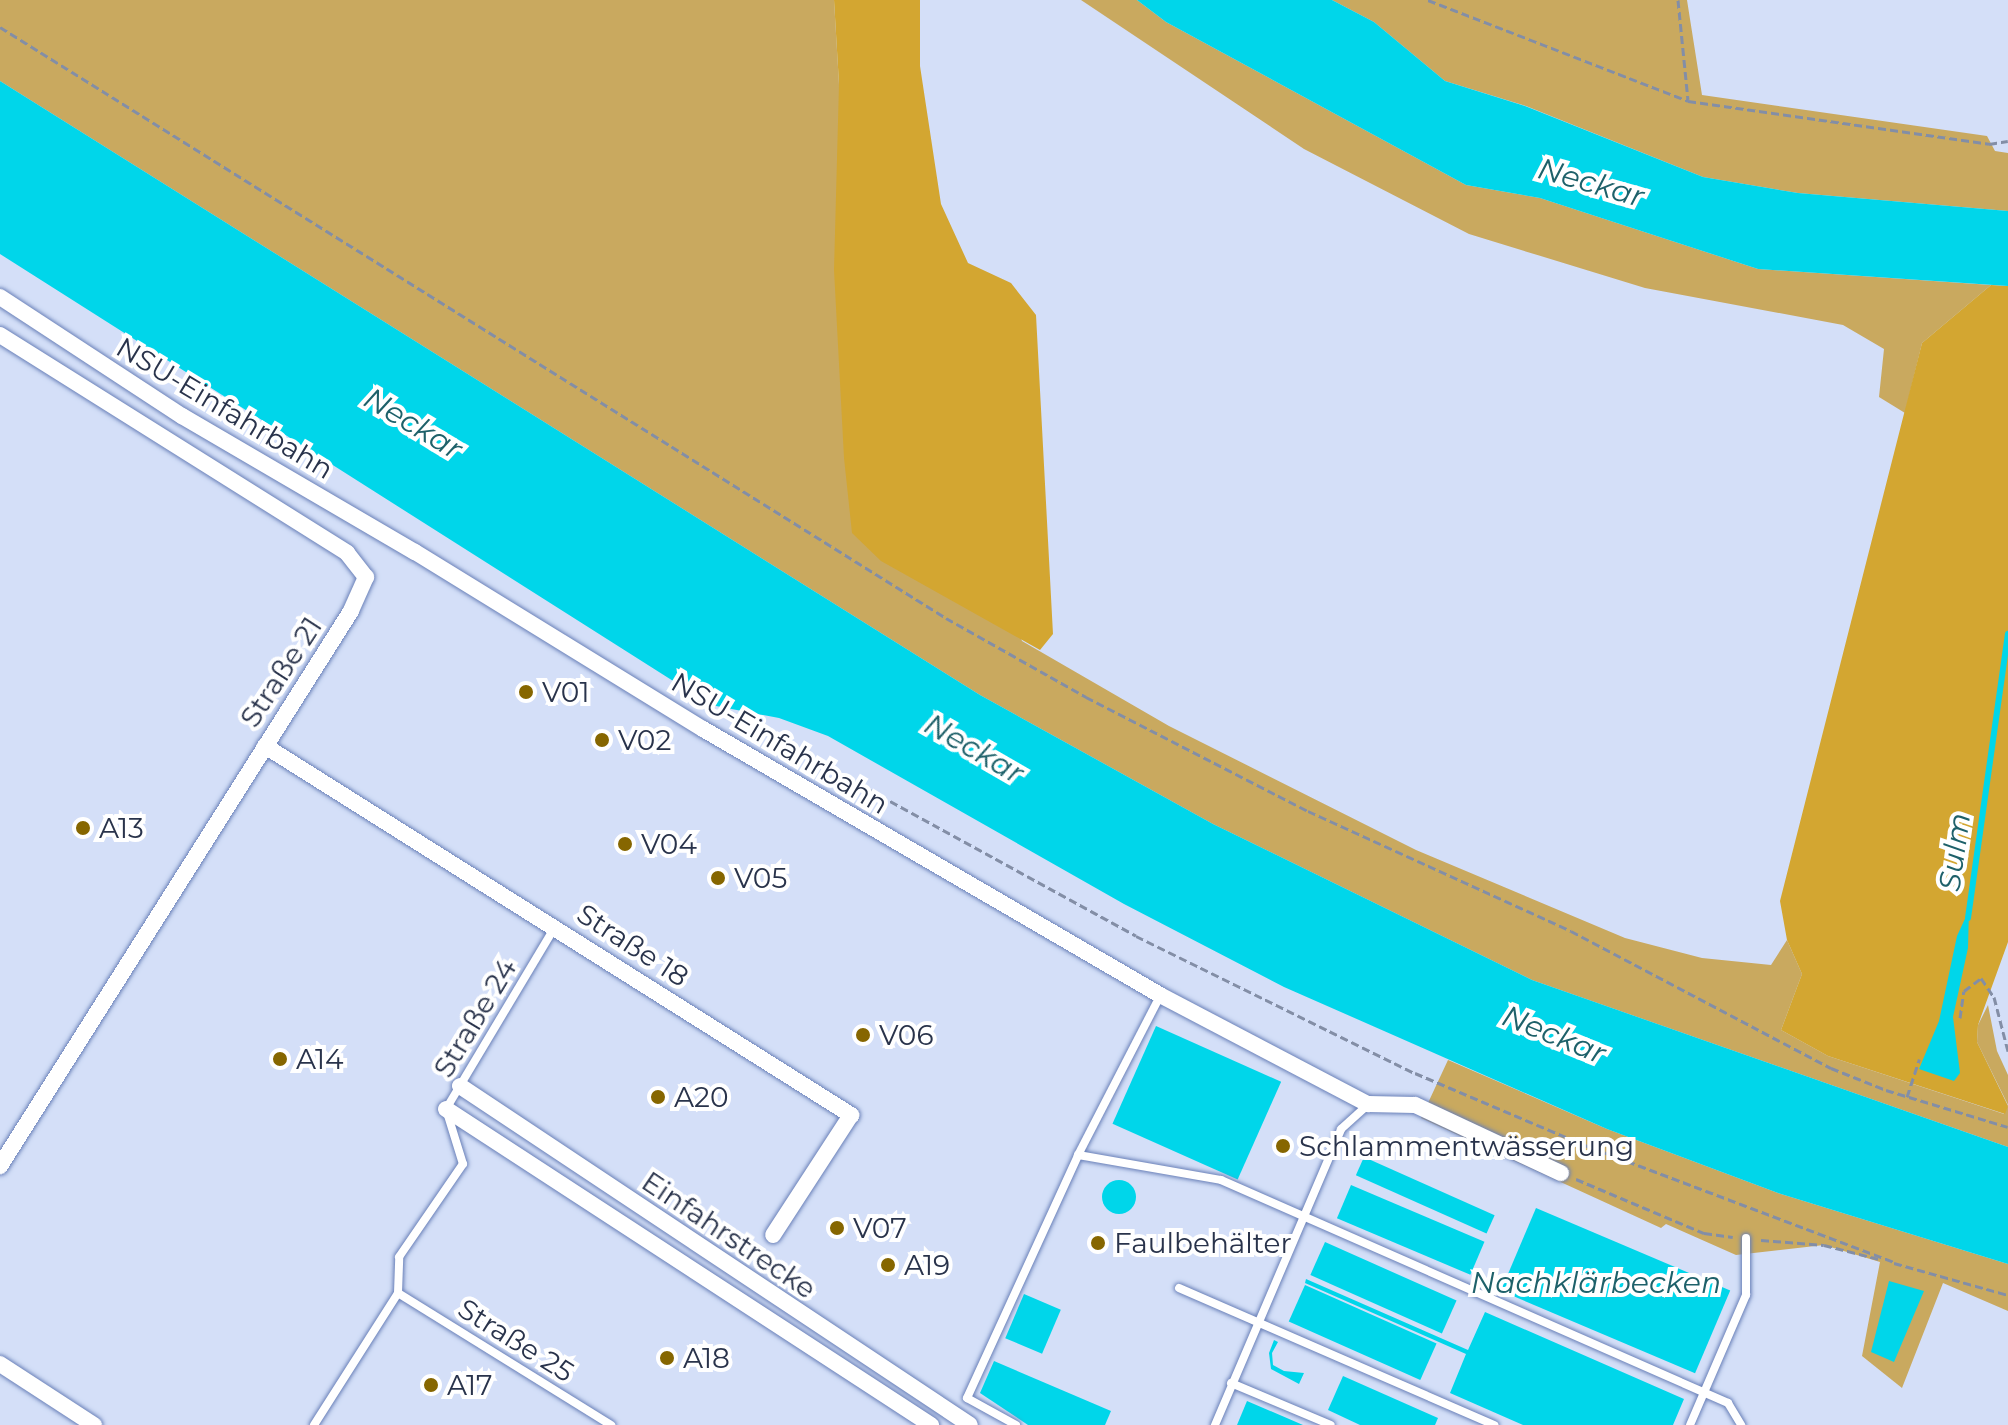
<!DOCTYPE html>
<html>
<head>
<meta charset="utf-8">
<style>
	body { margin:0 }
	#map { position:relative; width:2008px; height:1425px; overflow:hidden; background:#d4dff8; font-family:Montserrat,sans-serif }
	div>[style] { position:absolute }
	.green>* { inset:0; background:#c9a95f }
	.forest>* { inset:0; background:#d3a631 }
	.water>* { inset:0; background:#00d6ea; transform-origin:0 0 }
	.round { border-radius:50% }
	.stream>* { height:6px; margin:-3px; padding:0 3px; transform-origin:3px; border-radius:3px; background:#00d6ea }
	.path>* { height:3px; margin-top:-1.5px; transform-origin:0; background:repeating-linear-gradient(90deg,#838ea6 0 8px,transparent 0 12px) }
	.roads { filter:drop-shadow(0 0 2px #6980b8) drop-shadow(0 0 2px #6980b8) }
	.service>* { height:8px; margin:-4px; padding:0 4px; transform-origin:4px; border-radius:4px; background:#fff }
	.minor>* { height:16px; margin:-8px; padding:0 8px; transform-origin:8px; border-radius:8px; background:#fff }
	.dots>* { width:22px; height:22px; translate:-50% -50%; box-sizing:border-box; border:4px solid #fff; border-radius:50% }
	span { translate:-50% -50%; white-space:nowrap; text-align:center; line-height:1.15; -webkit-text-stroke:8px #fff; paint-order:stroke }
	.street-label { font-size:28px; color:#29334b }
	.poi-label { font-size:28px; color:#29334b }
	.left { translate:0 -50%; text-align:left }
	.water-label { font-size:30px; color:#1e616a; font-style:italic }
</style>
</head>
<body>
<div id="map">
	<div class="green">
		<div style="clip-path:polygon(0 0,834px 0,839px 84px,1022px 641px,1169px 726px,1416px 850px,1625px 938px,1702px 958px,1771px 965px,1787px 940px,1802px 974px,1781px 1030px,1828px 1056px,2004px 1114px,2008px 1105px,1977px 1042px,1978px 1025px,1988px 1005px,1997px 1051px,2008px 1075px,2008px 1147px,1532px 980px,1213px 824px,980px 695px,0 81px)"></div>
		<div style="clip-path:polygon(1081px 0,1137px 0,1166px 22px,1466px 185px,1540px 198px,1758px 269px,1991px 285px,1922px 343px,1905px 413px,1879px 397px,1884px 349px,1843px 325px,1645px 288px,1469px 234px,1304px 149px)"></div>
		<div style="clip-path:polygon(1332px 0,1687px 0,1702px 95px,1987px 136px,1995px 151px,2008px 153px,2008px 211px,1798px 193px,1703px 177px,1526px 106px,1445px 81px,1374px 22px)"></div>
		<div style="clip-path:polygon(1448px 1060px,1607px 1129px,1781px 1194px,2008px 1264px,2008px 1311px,1943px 1283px,1902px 1388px,1862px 1356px,1880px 1262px,1824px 1245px,1736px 1255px,1666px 1224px,1661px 1228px,1421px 1118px)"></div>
	</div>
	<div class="forest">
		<div style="clip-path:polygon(834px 0,920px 0,920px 66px,941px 204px,968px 263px,1011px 283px,1036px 315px,1053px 634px,1040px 650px,881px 561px,852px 533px,844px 458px,834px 270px,839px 84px)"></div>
		<div style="clip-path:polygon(1991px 285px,2008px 286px,2008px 942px,1978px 1025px,1977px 1042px,2008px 1106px,2005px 1114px,1828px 1056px,1781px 1030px,1802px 974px,1787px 940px,1780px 901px,1922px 343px)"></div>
	</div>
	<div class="water">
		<div style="clip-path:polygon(1137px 0,1332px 0,1374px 22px,1445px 81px,1525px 106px,1703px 177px,1798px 193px,2008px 211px,2008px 286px,1758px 269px,1540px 198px,1466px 185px,1166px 22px)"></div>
		<div style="clip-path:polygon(0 81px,980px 695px,1213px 824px,1532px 980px,2008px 1147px,2008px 1264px,1781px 1194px,1607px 1129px,1284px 987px,1124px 904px,828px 736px,779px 718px,711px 705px,0 254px)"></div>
		<div style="clip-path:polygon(1969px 910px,1968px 948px,1953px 1017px,1960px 1073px,1954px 1081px,1919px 1069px,1939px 1021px,1957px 936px)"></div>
		<div style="left:1156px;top:1026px;width:137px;height:107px;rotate:24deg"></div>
		<div style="left:1364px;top:1157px;width:143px;height:20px;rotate:24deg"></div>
		<div class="round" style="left:1102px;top:1180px;width:34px;height:34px"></div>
		<div style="left:1351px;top:1185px;width:145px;height:36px;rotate:23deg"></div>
		<div style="left:1536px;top:1208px;width:211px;height:90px;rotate:23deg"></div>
		<div style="left:1325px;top:1242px;width:144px;height:36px;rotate:24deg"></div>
		<div style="clip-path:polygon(1306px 1279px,1468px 1350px,1485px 1312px,1684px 1399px,1673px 1425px,1523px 1425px,1450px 1393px,1466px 1354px,1305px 1283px)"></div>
		<div style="clip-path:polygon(1889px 1281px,1924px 1291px,1894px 1362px,1871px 1352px)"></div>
		<div style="left:1305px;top:1285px;width:144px;height:40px;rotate:24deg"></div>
		<div style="left:1024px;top:1294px;width:40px;height:48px;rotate:23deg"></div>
		<div style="clip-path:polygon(1274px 1340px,1278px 1342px,1272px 1353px,1273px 1365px,1284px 1371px,1304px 1373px,1299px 1384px,1271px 1369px,1269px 1353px)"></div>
		<div style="clip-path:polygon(994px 1361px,1111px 1411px,1105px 1425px,1028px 1425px,980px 1393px)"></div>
		<div style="clip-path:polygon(1343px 1376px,1438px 1418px,1435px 1425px,1360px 1425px,1328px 1410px)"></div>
		<div style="clip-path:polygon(1247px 1401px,1303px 1425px,1237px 1425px)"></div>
	</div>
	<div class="stream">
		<div style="left:1968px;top:918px;width:287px;rotate:-82deg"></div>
	</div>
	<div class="path">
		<div style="left:1428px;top:0;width:279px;rotate:21.2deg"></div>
		<div style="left:1688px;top:101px;width:304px;rotate:8.1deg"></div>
		<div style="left:1989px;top:144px;width:19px;rotate:-9deg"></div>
		<div style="left:1678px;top:0;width:100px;rotate:84.3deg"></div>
		<div style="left:0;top:27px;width:1115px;rotate:31.99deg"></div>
		<div style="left:946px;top:618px;width:161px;rotate:29.4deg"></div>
		<div style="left:1086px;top:697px;width:250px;rotate:27.2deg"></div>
		<div style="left:1308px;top:811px;width:289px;rotate:24.5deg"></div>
		<div style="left:1571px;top:931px;width:294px;rotate:27.8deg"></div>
		<div style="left:1831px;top:1068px;width:59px;rotate:21.8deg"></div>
		<div style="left:1886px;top:1090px;width:127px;rotate:16.9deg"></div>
		<div style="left:742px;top:731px;width:22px;rotate:3deg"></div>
		<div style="left:764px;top:732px;width:424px;rotate:28.7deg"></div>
		<div style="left:1136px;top:936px;width:311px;rotate:26.2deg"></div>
		<div style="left:1415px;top:1073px;width:181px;rotate:23deg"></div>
		<div style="left:1582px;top:1144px;width:334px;rotate:20.7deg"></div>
		<div style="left:1960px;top:1018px;width:27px;rotate:-82deg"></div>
		<div style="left:1964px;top:991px;width:21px;rotate:-37deg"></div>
		<div style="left:1981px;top:978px;width:23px;rotate:56deg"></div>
		<div style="left:1994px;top:997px;width:56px;rotate:75.5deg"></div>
		<div style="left:1907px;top:1097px;width:40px;rotate:-72deg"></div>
		<div style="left:1576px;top:1179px;width:139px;rotate:22.9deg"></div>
		<div style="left:1704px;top:1233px;width:29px;rotate:8deg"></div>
		<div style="left:1761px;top:1240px;width:63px;rotate:4.5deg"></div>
		<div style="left:1824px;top:1245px;width:57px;rotate:14.3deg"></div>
		<div style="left:1894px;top:1263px;width:118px;rotate:15.7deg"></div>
	</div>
	<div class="roads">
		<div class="service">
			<div style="left:1078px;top:1155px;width:145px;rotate:9.9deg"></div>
			<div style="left:1221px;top:1180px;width:554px;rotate:23.74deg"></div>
			<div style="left:1728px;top:1403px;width:26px;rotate:59deg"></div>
			<div style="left:1179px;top:1288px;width:344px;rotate:23.5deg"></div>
			<div style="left:398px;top:1293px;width:251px;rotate:31.8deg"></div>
			<div style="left:1231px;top:1383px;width:108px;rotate:22.8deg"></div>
			<div style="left:314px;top:1425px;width:156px;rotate:-57.5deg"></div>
			<div style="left:398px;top:1293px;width:36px;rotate:-88deg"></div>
			<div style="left:399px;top:1257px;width:113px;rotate:-55.5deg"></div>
			<div style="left:463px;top:1164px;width:58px;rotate:-107.2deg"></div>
			<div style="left:446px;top:1109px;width:212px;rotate:-59.1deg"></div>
			<div style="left:1016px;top:1425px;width:56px;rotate:-151.1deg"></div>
			<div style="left:967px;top:1398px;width:267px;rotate:-65.4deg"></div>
			<div style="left:1078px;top:1155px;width:179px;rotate:-62.7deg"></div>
			<div style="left:1215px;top:1425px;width:322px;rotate:-66.9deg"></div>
			<div style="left:1341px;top:1129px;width:36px;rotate:-42deg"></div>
			<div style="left:1690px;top:1425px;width:142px;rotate:-66.7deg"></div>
			<div style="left:1746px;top:1295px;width:57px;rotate:-90deg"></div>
		</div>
		<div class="minor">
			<div style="left:0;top:297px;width:217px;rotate:33.2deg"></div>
			<div style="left:182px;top:416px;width:270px;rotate:30.3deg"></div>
			<div style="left:415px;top:552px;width:338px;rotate:31.6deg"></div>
			<div style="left:703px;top:729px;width:529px;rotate:30.2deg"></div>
			<div style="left:1160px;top:995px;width:235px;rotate:27.7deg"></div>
			<div style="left:1368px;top:1104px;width:47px;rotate:1.2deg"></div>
			<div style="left:1415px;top:1105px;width:161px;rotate:25deg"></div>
			<div style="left:0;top:335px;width:410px;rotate:32.1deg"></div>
			<div style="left:347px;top:553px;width:31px;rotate:52deg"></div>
			<div style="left:366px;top:577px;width:37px;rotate:114deg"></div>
			<div style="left:351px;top:611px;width:657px;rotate:122.31deg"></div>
			<div style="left:265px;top:746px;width:693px;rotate:32.2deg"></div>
			<div style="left:851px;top:1115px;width:143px;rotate:123deg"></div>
			<div style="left:460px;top:1086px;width:612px;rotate:33.61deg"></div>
			<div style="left:446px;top:1109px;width:579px;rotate:33.09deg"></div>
			<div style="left:0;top:1364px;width:112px;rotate:33deg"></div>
		</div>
	</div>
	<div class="dots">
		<div style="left:526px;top:692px;background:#866600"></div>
		<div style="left:602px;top:740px;background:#866600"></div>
		<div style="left:83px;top:828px;background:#866600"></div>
		<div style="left:625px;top:844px;background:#866600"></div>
		<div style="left:718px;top:878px;background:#866600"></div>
		<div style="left:863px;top:1035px;background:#866600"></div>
		<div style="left:280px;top:1059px;background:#866600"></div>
		<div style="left:658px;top:1097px;background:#866600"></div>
		<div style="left:1283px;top:1146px;background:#866600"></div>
		<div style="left:837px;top:1228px;background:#866600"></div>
		<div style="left:1098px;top:1243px;background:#866600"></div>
		<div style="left:888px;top:1265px;background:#866600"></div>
		<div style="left:667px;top:1358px;background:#866600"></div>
		<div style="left:431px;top:1385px;background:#866600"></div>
	</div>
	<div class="street-label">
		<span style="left:225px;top:408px;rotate:31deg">NSU-Einfahrbahn</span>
		<span style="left:281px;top:672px;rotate:-57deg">Straße 21</span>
		<span style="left:780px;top:743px;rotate:31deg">NSU-Einfahrbahn</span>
		<span style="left:633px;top:945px;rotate:33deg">Straße 18</span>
		<span style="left:475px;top:1018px;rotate:-59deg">Straße 24</span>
		<span style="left:729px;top:1235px;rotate:34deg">Einfahrstrecke</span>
		<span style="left:516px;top:1340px;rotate:32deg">Straße 25</span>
	</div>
	<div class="poi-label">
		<span class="left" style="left:542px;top:692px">V01</span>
		<span class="left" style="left:618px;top:740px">V02</span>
		<span class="left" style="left:99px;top:828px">A13</span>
		<span class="left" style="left:641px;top:844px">V04</span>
		<span class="left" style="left:734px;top:878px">V05</span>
		<span class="left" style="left:879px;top:1035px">V06</span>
		<span class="left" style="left:296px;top:1059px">A14</span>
		<span class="left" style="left:674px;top:1097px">A20</span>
		<span class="left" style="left:1299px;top:1146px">Schlammentwässerung</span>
		<span class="left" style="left:853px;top:1228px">V07</span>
		<span class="left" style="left:1114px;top:1243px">Faulbehälter</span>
		<span class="left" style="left:904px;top:1265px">A19</span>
		<span class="left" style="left:683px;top:1358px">A18</span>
		<span class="left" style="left:447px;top:1385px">A17</span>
	</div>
	<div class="water-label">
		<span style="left:1591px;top:183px;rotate:16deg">Neckar</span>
		<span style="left:413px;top:424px;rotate:31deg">Neckar</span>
		<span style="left:974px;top:749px;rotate:30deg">Neckar</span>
		<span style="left:1955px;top:852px;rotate:-82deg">Sulm</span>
		<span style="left:1554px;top:1035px;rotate:22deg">Neckar</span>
		<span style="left:1596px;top:1283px">Nachklärbecken</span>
	</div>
</div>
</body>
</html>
